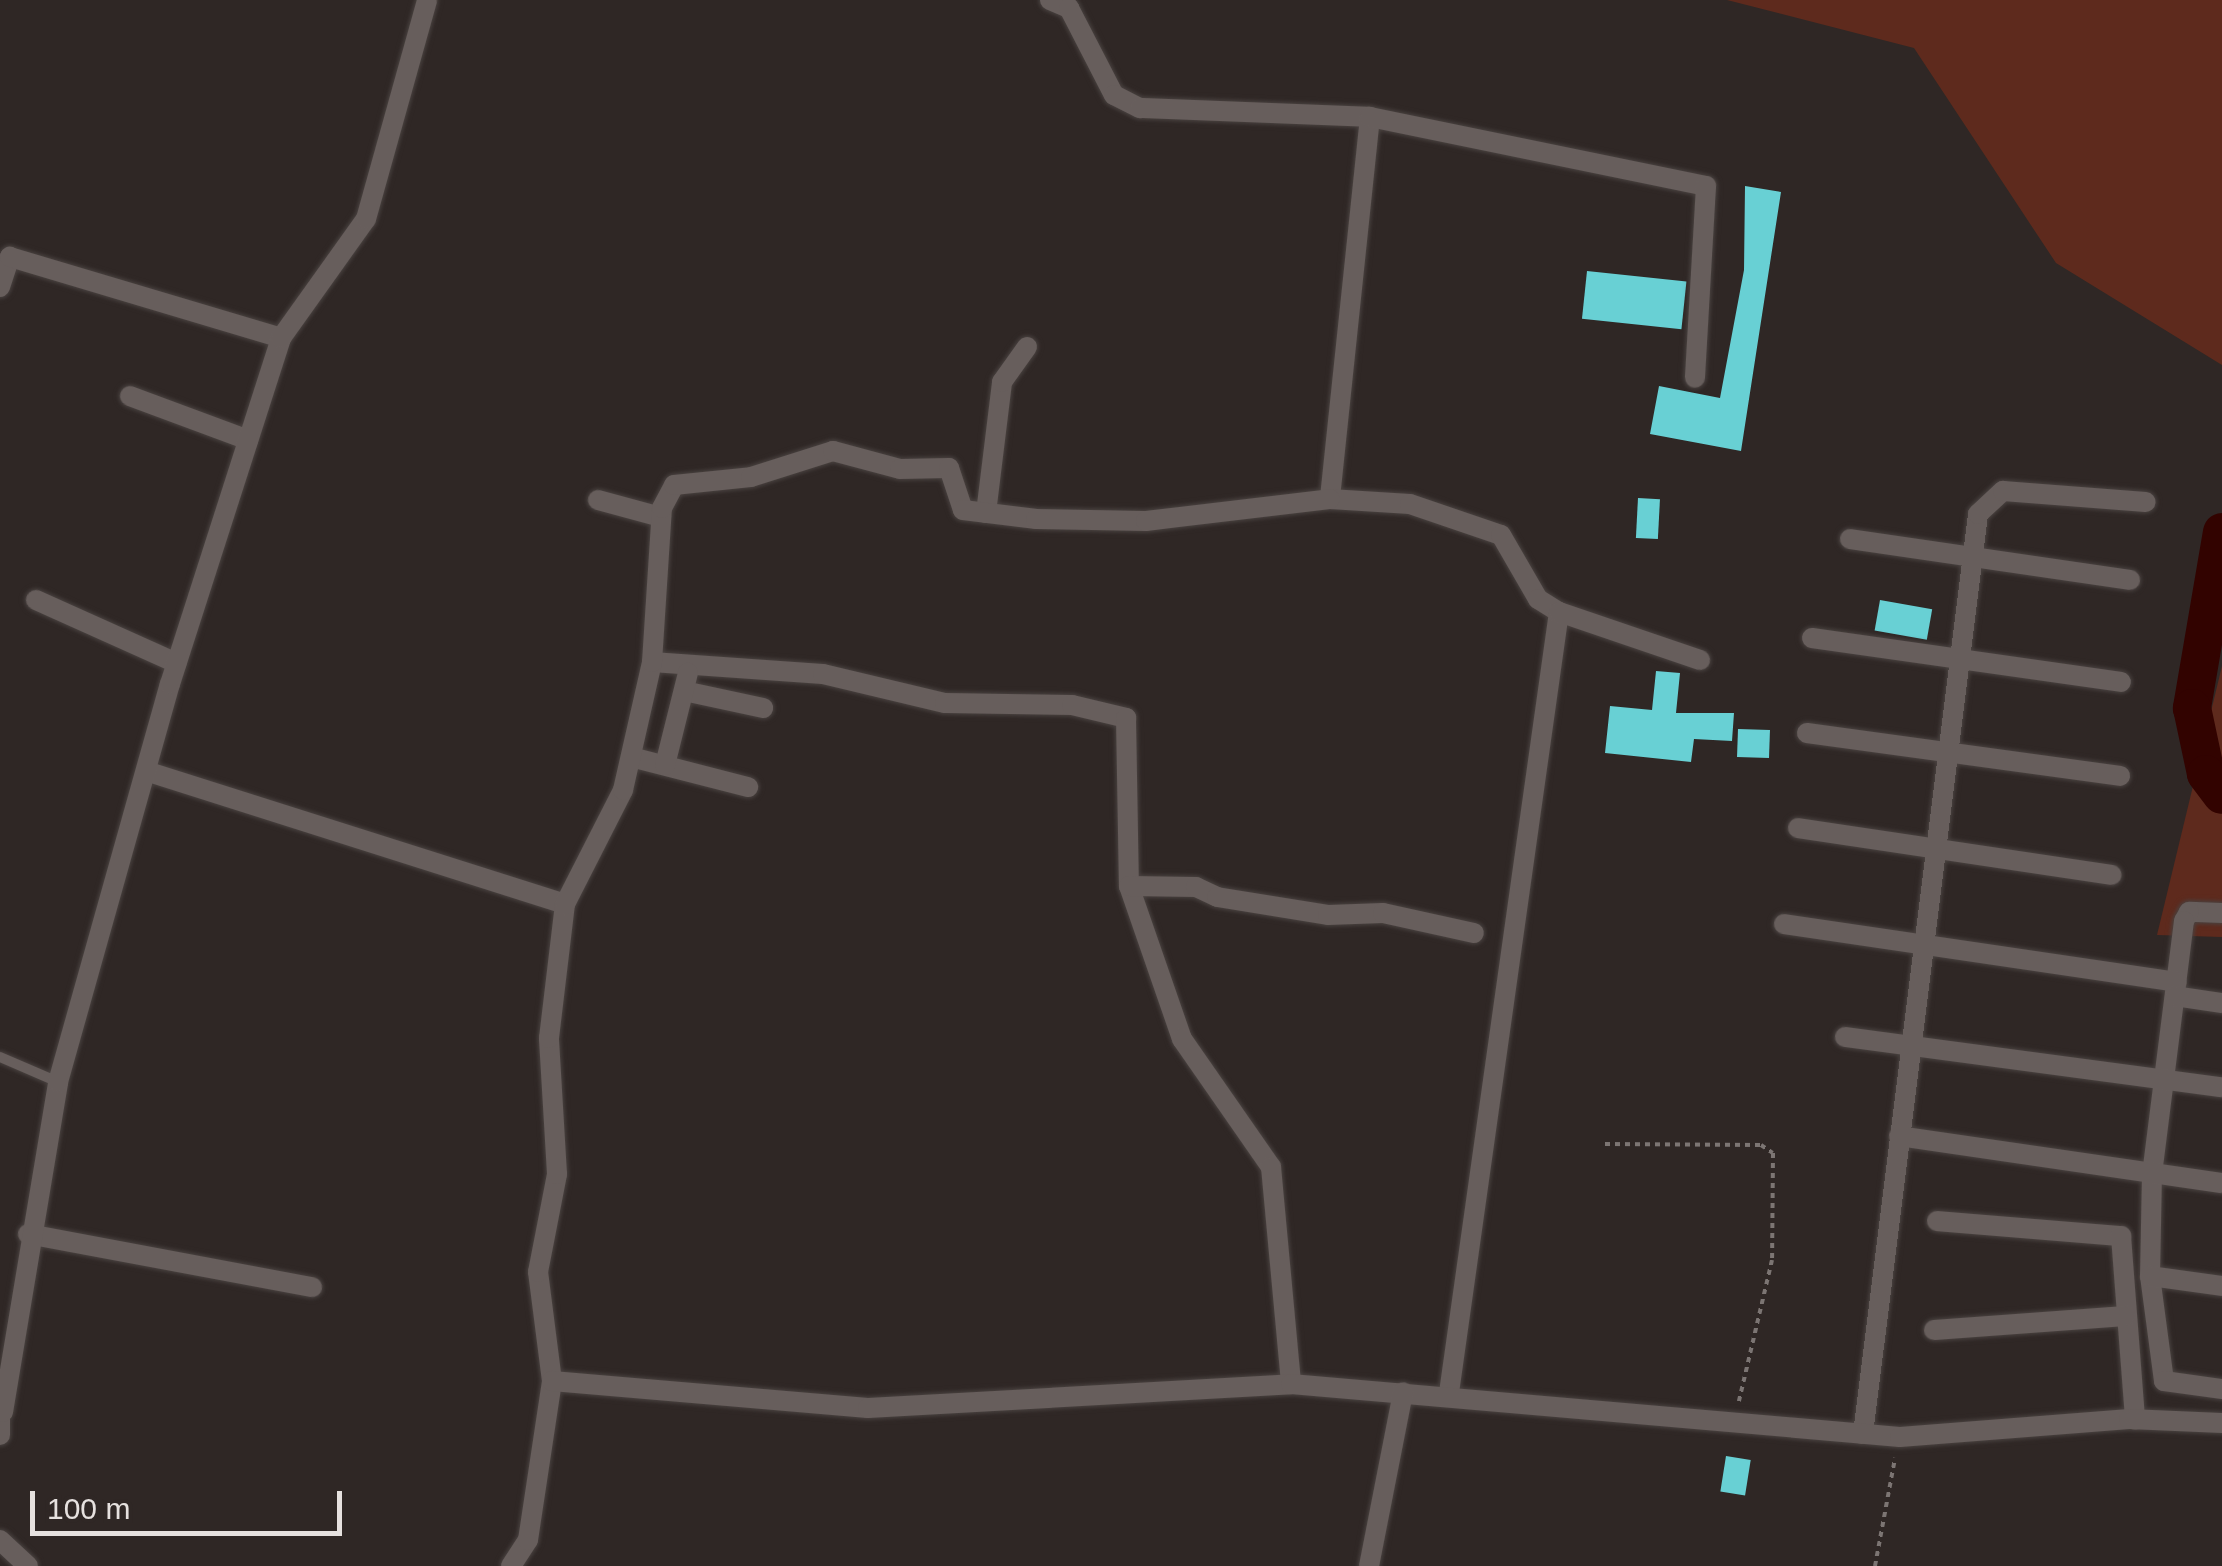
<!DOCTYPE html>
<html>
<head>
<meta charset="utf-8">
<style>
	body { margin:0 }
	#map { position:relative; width:2222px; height:1566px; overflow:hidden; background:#2f2725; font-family:Helvetica,sans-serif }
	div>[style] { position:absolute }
	.green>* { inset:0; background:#5e2a1d }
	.river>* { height:38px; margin:-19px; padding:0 19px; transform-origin:19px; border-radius:19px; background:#320300 }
	.building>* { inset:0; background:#68d0d4; transform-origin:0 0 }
	.path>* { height:4px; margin-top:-2px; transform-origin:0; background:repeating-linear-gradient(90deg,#7c7573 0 5px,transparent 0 10px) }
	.roads { filter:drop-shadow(0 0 2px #494240) drop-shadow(0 0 2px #494240) }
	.service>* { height:10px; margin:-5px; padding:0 5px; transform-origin:5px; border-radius:5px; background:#675e5c }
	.minor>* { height:20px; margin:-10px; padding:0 10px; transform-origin:10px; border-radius:10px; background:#675e5c }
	span { translate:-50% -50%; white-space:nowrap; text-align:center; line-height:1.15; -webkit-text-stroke:10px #2f2725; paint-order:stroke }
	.scale { position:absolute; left:30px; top:1491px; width:312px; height:45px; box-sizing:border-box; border:5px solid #e6e1df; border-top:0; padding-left:12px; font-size:30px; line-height:35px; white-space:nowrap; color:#e6e1df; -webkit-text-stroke:8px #2f2725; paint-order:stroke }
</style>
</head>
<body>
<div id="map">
	<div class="green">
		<div style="clip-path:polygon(1727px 0,2222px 0,2222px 365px,2056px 263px,1914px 48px)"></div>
		<div style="clip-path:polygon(2222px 666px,2222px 937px,2157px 935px)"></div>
	</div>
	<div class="river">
		<div style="left:2222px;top:532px;width:179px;rotate:99.7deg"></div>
		<div style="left:2192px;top:708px;width:67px;rotate:78deg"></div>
		<div style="left:2206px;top:774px;width:26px;rotate:53deg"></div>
	</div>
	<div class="building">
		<div style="clip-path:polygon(1745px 186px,1781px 192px,1741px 451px,1650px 434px,1659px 386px,1720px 398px,1744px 270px)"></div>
		<div style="left:1587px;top:271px;width:100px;height:48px;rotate:6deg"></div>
		<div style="left:1638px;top:498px;width:22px;height:40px;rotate:3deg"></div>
		<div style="left:1880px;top:600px;width:53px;height:31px;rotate:10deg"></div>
		<div style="clip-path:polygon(1656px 671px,1680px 673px,1676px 713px,1734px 713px,1732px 741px,1694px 739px,1691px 762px,1605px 753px,1610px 706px,1652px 710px)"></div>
		<div style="left:1738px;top:729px;width:32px;height:28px;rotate:2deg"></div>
		<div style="left:1726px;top:1456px;width:25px;height:36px;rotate:9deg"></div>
	</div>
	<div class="path">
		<div style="left:1605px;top:1144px;width:156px;rotate:0.4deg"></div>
		<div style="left:1761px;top:1145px;width:14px;rotate:34deg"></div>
		<div style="left:1773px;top:1153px;width:107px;rotate:90.5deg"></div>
		<div style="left:1772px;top:1260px;width:145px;rotate:103.2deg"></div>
		<div style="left:1875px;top:1566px;width:110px;rotate:-79.5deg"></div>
	</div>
	<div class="roads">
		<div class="service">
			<div style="left:0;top:1057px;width:63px;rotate:23.3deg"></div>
		</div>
		<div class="minor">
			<div style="left:1050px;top:0;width:21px;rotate:23deg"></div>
			<div style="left:1069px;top:8px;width:98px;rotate:62.7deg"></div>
			<div style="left:1114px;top:95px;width:29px;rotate:27deg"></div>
			<div style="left:1140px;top:108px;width:230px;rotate:2.2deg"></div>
			<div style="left:1370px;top:117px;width:384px;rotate:96deg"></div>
			<div style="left:1330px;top:499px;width:80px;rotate:3.6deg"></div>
			<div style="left:1410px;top:504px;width:96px;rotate:18.8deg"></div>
			<div style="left:1501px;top:535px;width:74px;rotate:60deg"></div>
			<div style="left:1538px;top:599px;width:25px;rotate:32deg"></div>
			<div style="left:1559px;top:612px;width:789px;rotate:98.02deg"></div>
			<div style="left:1370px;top:117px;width:343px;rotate:11.6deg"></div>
			<div style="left:1706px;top:186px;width:192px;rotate:93.3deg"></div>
			<div style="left:0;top:287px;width:32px;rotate:-72deg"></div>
			<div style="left:10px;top:257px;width:283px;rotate:16.6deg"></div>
			<div style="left:130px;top:396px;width:126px;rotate:20.4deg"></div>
			<div style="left:598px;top:500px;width:65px;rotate:15.1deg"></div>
			<div style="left:986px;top:513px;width:132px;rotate:-83deg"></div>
			<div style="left:1002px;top:382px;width:43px;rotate:-54.5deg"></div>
			<div style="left:1850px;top:539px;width:283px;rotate:8.3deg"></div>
			<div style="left:36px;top:600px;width:154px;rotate:24.2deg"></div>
			<div style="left:1559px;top:612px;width:149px;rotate:18.8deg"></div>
			<div style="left:1812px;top:638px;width:312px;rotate:8.1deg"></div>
			<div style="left:652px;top:662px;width:171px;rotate:4deg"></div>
			<div style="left:823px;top:674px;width:125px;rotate:13.4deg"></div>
			<div style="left:945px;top:703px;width:127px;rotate:0.9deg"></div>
			<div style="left:1072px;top:705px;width:56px;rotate:13.5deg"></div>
			<div style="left:1126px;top:718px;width:168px;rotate:89deg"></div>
			<div style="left:1129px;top:886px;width:162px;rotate:70.9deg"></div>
			<div style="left:1182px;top:1039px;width:156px;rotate:55.2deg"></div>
			<div style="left:1271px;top:1167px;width:218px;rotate:84.7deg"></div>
			<div style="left:684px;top:691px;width:81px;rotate:12.1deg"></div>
			<div style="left:1807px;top:733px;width:316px;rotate:7.8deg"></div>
			<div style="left:631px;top:757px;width:121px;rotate:14.4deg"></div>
			<div style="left:665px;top:765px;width:95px;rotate:-76deg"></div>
			<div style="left:149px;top:772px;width:436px;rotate:17.6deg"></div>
			<div style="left:1798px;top:828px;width:317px;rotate:8.5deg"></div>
			<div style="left:1129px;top:886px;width:67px;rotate:0.9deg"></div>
			<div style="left:1196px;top:887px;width:23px;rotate:25deg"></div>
			<div style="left:1217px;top:897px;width:112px;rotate:9.2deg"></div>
			<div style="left:1328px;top:915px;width:55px;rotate:-2.1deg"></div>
			<div style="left:1383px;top:913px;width:93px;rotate:12.4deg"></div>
			<div style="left:2222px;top:913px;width:33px;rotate:-178deg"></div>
			<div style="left:2189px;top:912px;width:10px;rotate:119deg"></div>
			<div style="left:2184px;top:921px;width:254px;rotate:97.2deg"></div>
			<div style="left:2152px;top:1173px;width:103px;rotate:91.1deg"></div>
			<div style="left:2150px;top:1276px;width:106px;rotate:82.4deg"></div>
			<div style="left:2164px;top:1381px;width:59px;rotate:7.9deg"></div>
			<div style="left:1784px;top:924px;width:397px;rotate:8.4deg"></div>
			<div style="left:2175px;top:996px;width:48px;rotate:8.5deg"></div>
			<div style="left:1845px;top:1037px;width:380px;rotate:7.6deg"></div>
			<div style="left:1899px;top:1136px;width:326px;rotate:8.3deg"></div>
			<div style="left:1937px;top:1221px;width:185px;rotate:4.7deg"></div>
			<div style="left:2121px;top:1236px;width:184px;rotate:85.6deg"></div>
			<div style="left:28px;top:1234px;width:289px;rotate:10.6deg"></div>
			<div style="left:2150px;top:1276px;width:73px;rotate:7.9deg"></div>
			<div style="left:1934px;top:1330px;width:192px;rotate:-4.2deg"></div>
			<div style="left:552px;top:1381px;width:110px;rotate:-97.3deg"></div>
			<div style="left:538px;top:1272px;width:100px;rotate:-79deg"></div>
			<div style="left:557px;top:1174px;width:136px;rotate:-93.4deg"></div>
			<div style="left:549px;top:1038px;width:135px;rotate:-83.2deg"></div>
			<div style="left:565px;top:904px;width:128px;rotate:-63deg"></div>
			<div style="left:623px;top:790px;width:131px;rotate:-77.2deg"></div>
			<div style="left:652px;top:662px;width:154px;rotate:-86.3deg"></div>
			<div style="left:662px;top:508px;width:26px;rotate:-62deg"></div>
			<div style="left:674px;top:485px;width:77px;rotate:-5.9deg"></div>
			<div style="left:751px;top:477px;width:86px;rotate:-17.6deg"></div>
			<div style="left:833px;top:451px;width:69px;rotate:15deg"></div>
			<div style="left:900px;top:469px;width:49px;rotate:-1.2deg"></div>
			<div style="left:949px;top:468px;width:44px;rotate:71.6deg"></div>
			<div style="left:963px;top:510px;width:74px;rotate:7deg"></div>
			<div style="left:1036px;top:519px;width:110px;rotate:1deg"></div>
			<div style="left:1146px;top:521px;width:185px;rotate:-6.8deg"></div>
			<div style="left:0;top:1411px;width:24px;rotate:90deg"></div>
			<div style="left:3px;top:1412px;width:335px;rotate:-80.5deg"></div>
			<div style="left:58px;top:1082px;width:413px;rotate:-74.3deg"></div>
			<div style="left:170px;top:684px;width:363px;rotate:-72.2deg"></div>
			<div style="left:281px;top:338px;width:146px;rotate:-54.5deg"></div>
			<div style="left:366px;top:219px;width:227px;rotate:-74.4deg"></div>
			<div style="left:1863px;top:1434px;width:927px;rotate:-82.87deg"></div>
			<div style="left:1978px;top:514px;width:34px;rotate:-43deg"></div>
			<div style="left:2003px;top:491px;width:143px;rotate:4.4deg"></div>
			<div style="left:0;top:1540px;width:38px;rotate:43deg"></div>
			<div style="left:511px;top:1566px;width:31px;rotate:-57deg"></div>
			<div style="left:528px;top:1540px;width:161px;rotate:-81.4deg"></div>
			<div style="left:552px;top:1381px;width:317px;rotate:4.9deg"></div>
			<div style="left:868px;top:1408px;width:424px;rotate:-3.2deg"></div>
			<div style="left:1291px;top:1384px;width:611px;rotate:4.97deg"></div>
			<div style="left:1900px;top:1437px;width:230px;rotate:-4.5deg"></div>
			<div style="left:2129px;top:1419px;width:93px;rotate:2.5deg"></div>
			<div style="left:1369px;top:1566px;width:177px;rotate:-78.9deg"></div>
		</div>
	</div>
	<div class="scale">100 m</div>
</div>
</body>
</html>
